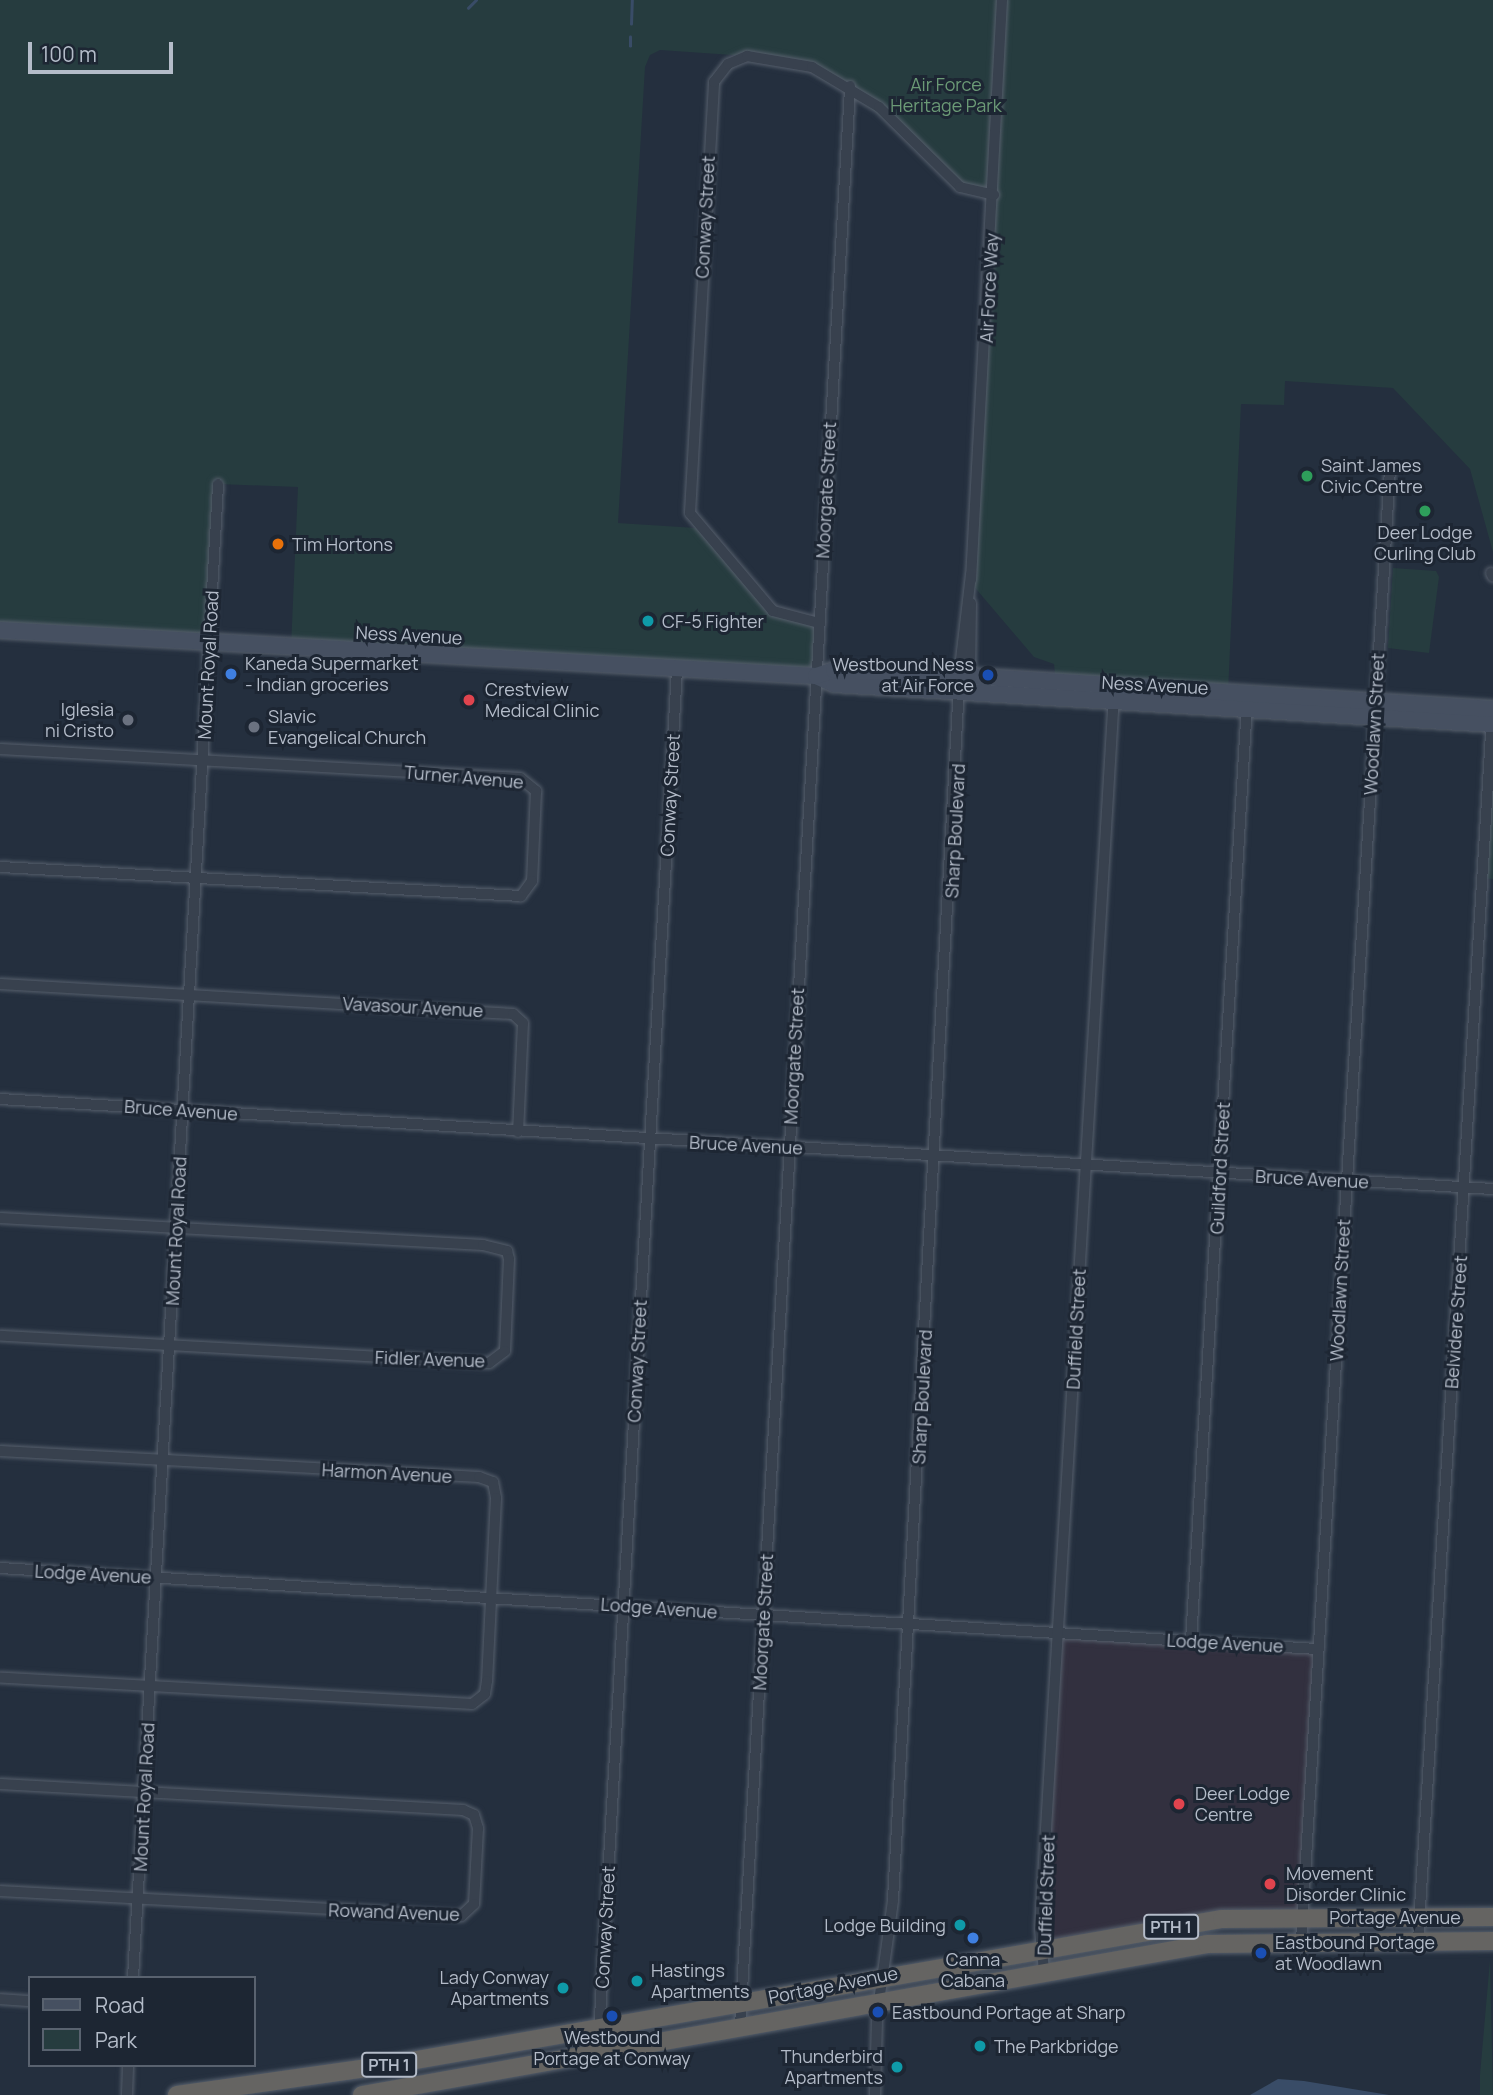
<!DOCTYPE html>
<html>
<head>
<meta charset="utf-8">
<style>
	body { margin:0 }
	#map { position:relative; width:1493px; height:2095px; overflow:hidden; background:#242f3e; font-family:Manrope,sans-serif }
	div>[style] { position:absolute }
	.medical>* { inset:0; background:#32303f }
	.green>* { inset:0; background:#263c3f }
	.water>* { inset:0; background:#394c67 }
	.stream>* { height:2.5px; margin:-1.25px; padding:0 1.25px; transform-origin:1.25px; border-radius:1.25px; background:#394c67 }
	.roads { filter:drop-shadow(0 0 2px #565f6c) drop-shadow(0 0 2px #565f6c) }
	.minor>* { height:10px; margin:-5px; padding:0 5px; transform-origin:5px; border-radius:5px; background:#38414e }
	.secondary>* { height:16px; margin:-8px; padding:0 8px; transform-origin:8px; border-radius:8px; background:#465061 }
	.trunk>* { height:18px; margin:-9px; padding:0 9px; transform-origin:9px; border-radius:9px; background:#656462 }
	.dots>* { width:19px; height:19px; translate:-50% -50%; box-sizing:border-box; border:4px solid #1d2633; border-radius:50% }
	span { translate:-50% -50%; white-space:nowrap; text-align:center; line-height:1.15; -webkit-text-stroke:6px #1d2633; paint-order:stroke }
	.shield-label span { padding:2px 5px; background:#1d2633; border:2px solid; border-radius:5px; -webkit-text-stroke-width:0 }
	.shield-label { font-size:16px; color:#b4bcc9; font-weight:700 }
	.park-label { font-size:18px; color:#6b9a76 }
	.street-label { font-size:18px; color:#b4bcc9 }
	.poi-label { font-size:18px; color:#b4bcc9 }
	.left { translate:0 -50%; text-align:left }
	.right { translate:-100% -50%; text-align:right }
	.legend { position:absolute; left:28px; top:1976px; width:228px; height:91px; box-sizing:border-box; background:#1d2633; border:2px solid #59626f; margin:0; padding:9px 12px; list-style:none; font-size:21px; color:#b4bcc9 }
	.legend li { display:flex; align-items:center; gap:14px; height:35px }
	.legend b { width:35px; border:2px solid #59626f }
	.scale { position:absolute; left:28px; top:42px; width:145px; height:32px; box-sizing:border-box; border:4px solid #b4bcc9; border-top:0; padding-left:9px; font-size:21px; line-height:24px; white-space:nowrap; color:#b4bcc9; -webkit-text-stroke:5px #1d2633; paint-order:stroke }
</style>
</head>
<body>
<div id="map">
	<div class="medical">
		<div style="clip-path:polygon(1059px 1633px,1318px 1649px,1301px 1917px,1041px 1948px)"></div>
	</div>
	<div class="green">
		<div style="clip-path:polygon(0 0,1493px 0,1493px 552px,1470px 469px,1393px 388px,1285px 381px,1284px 405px,1241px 404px,1228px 693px,1055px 674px,1054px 664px,1034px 657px,971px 583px,994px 195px,973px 193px,832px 76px,747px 56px,660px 50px,650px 55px,645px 67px,618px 523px,696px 528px,764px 602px,819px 623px,816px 676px,291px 647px,298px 487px,218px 484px,210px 642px,0 630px)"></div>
		<div style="clip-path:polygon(1393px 568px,1436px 571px,1439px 577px,1429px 653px,1388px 648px)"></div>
		<div style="clip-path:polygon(1493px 724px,1493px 879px,1483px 878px)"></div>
		<div style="clip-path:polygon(1490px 1960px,1493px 2095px,1480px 2095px,1480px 2075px)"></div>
	</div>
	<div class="water">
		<div style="clip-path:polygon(1278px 2079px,1304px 2081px,1389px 2095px,1250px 2095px)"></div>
	</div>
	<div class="stream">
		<div style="left:468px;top:8px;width:11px;rotate:-45deg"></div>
		<div style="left:631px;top:24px;width:24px;rotate:-88deg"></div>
		<div style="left:630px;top:46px;width:9px;rotate:-90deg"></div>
	</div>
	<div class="roads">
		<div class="minor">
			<div style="left:1491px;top:573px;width:4px;rotate:63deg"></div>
			<div style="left:971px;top:580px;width:581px;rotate:-86.94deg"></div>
			<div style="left:819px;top:623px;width:48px;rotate:-165.4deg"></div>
			<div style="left:773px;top:611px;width:128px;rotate:-130.3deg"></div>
			<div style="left:690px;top:513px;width:432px;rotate:-86.8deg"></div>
			<div style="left:714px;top:82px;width:23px;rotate:-52deg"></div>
			<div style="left:728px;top:64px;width:21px;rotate:-23deg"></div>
			<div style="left:747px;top:56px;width:66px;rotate:9.6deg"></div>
			<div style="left:812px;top:67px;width:78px;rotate:30.8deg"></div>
			<div style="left:879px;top:107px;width:114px;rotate:44.6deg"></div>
			<div style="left:960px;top:187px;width:35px;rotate:13deg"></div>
			<div style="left:970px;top:681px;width:78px;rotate:-89.3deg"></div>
			<div style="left:0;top:749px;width:521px;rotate:3.19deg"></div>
			<div style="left:520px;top:778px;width:21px;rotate:39deg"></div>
			<div style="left:536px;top:791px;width:90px;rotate:92.5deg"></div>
			<div style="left:532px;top:881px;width:19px;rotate:126deg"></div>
			<div style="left:521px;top:896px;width:522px;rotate:-176.81deg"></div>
			<div style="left:0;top:984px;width:514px;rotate:3.35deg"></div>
			<div style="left:513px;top:1014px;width:13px;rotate:42deg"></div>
			<div style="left:523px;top:1023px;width:109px;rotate:92.6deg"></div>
			<div style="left:0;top:1099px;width:1496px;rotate:3.45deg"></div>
			<div style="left:0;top:1218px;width:484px;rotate:3.2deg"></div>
			<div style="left:483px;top:1245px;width:25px;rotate:14deg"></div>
			<div style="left:507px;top:1251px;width:8px;rotate:76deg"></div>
			<div style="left:509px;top:1259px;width:92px;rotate:92.5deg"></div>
			<div style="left:505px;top:1351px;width:20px;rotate:143deg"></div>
			<div style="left:489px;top:1363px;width:490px;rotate:-176.8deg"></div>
			<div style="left:0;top:1451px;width:480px;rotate:3.1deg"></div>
			<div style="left:479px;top:1477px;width:15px;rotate:20deg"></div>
			<div style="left:493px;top:1482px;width:16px;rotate:79deg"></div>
			<div style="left:496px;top:1498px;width:183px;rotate:92.8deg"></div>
			<div style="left:487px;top:1681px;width:13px;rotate:99deg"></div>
			<div style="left:485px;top:1694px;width:16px;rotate:142deg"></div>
			<div style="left:472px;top:1704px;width:473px;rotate:-176.8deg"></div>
			<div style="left:0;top:1568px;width:1320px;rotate:3.52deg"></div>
			<div style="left:1191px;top:1641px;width:939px;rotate:-86.58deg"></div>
			<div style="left:0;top:1784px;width:464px;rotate:3.2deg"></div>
			<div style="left:463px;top:1810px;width:12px;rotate:24deg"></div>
			<div style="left:474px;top:1815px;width:14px;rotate:73deg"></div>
			<div style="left:478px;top:1828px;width:76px;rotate:93deg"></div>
			<div style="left:474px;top:1904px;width:18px;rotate:137deg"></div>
			<div style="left:461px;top:1916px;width:462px;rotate:-176.9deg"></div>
			<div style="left:1301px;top:1941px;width:1473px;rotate:-86.54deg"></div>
			<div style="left:1418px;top:1941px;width:1226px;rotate:-86.54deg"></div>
			<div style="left:1044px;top:1971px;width:42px;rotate:-95.4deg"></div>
			<div style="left:1040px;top:1929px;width:1235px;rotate:-86.57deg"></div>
			<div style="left:133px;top:1978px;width:1496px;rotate:-86.74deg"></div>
			<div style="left:0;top:1999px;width:30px;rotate:4deg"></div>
			<div style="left:740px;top:2026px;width:1943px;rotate:-86.75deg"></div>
			<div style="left:598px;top:2052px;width:1385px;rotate:-86.73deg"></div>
			<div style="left:127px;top:2095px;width:30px;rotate:-88deg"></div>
			<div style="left:875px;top:2095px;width:79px;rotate:-88.5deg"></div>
			<div style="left:877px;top:2016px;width:117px;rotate:-82.1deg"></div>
			<div style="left:893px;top:1900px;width:1234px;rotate:-86.89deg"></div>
			<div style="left:960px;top:668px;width:94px;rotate:-83.3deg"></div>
		</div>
		<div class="secondary">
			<div style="left:0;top:630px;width:817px;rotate:3.23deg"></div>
			<div style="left:816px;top:676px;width:20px;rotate:24deg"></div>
			<div style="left:834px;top:684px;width:660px;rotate:3.47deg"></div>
			<div style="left:816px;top:676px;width:19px;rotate:-18deg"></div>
			<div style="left:834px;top:670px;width:116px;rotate:2.5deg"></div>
			<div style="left:950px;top:675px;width:544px;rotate:3.58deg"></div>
		</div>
		<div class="trunk">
			<div style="left:177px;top:2095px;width:207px;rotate:-8.1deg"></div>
			<div style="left:382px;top:2066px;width:853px;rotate:-9.93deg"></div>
			<div style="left:1222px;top:1919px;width:271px;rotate:-0.4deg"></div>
			<div style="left:362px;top:2095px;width:858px;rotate:-10.13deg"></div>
			<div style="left:1207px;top:1944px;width:286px;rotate:-0.6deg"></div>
		</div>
	</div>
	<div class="dots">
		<div style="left:1307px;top:476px;background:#2e9e5b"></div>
		<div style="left:1425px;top:511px;background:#2e9e5b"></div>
		<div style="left:278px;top:544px;background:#e8710a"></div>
		<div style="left:648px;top:621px;background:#0f9aa8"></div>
		<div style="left:231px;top:674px;background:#3f7fe0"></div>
		<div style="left:988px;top:675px;background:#1a4fb4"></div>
		<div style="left:469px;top:700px;background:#e0444e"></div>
		<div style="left:128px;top:720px;background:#6b7280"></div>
		<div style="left:254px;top:727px;background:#6b7280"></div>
		<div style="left:1179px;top:1804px;background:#e0444e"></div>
		<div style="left:1270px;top:1884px;background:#e0444e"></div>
		<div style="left:960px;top:1925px;background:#0f9aa8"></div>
		<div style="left:973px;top:1938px;background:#3f7fe0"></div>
		<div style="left:1261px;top:1953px;background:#1a4fb4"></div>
		<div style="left:637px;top:1981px;background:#0f9aa8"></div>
		<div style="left:563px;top:1988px;background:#0f9aa8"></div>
		<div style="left:878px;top:2012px;background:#1a4fb4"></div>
		<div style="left:612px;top:2016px;background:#1a4fb4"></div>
		<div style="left:980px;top:2046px;background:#0f9aa8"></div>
		<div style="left:897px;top:2067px;background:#0f9aa8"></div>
	</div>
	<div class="shield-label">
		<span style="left:1171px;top:1927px">PTH 1</span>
		<span style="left:389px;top:2065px">PTH 1</span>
	</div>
	<div class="park-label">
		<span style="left:946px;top:95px">Air Force<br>Heritage Park</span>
	</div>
	<div class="street-label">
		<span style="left:705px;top:217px;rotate:-87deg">Conway Street</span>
		<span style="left:989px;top:288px;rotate:-87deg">Air Force Way</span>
		<span style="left:826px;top:490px;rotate:-87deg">Moorgate Street</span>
		<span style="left:409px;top:635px;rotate:3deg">Ness Avenue</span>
		<span style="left:208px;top:665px;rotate:-87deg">Mount Royal Road</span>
		<span style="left:1155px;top:685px;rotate:3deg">Ness Avenue</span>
		<span style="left:1374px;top:724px;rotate:-87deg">Woodlawn Street</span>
		<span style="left:464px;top:777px;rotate:5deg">Turner Avenue</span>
		<span style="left:670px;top:795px;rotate:-87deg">Conway Street</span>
		<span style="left:955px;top:831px;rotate:-87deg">Sharp Boulevard</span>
		<span style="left:413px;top:1007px;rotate:3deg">Vavasour Avenue</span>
		<span style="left:794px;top:1056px;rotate:-87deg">Moorgate Street</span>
		<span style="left:181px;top:1110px;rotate:4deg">Bruce Avenue</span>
		<span style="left:746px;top:1145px;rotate:3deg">Bruce Avenue</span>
		<span style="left:1220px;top:1168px;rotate:-87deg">Guildford Street</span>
		<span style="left:1312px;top:1179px;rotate:3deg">Bruce Avenue</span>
		<span style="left:176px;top:1231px;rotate:-87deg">Mount Royal Road</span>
		<span style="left:1340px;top:1290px;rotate:-87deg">Woodlawn Street</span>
		<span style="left:1456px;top:1322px;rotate:-86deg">Belvidere Street</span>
		<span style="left:1076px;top:1329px;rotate:-87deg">Duffield Street</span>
		<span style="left:430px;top:1359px;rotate:2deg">Fidler Avenue</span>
		<span style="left:637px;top:1361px;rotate:-87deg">Conway Street</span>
		<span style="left:922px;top:1397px;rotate:-87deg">Sharp Boulevard</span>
		<span style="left:387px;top:1473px;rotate:3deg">Harmon Avenue</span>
		<span style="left:93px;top:1574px;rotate:3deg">Lodge Avenue</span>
		<span style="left:659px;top:1608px;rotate:4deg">Lodge Avenue</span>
		<span style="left:763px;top:1622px;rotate:-87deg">Moorgate Street</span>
		<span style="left:1225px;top:1643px;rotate:3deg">Lodge Avenue</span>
		<span style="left:144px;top:1797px;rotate:-87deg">Mount Royal Road</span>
		<span style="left:1046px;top:1895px;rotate:-88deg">Duffield Street</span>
		<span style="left:394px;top:1912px;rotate:2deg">Rowand Avenue</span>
		<span style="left:1395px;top:1917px">Portage Avenue</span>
		<span style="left:605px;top:1927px;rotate:-87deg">Conway Street</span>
		<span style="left:833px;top:1985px;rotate:-11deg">Portage Avenue</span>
	</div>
	<div class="poi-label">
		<span class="left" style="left:1321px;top:476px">Saint James<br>Civic Centre</span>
		<span style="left:1425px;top:543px">Deer Lodge<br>Curling Club</span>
		<span class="left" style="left:292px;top:544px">Tim Hortons</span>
		<span class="left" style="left:662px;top:621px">CF-5 Fighter</span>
		<span class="left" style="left:245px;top:674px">Kaneda Supermarket<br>- Indian groceries</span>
		<span class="right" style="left:974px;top:675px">Westbound Ness<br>at Air Force</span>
		<span class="left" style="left:485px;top:700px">Crestview<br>Medical Clinic</span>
		<span class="right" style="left:114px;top:720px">Iglesia<br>ni Cristo</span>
		<span class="left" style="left:268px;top:727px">Slavic<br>Evangelical Church</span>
		<span class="left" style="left:1195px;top:1804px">Deer Lodge<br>Centre</span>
		<span class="left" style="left:1286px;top:1884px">Movement<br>Disorder Clinic</span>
		<span class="right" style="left:946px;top:1925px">Lodge Building</span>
		<span class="left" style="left:1275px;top:1953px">Eastbound Portage<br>at Woodlawn</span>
		<span style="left:973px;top:1970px">Canna<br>Cabana</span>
		<span class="left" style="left:651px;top:1981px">Hastings<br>Apartments</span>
		<span class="right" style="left:549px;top:1988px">Lady Conway<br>Apartments</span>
		<span class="left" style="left:892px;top:2012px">Eastbound Portage at Sharp</span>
		<span style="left:612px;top:2048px">Westbound<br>Portage at Conway</span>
		<span class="left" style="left:994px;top:2046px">The Parkbridge</span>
		<span class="right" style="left:883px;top:2067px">Thunderbird<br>Apartments</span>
	</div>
	<ul class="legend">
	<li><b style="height:9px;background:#465061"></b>Road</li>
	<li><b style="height:19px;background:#263c3f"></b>Park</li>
	</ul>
	<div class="scale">100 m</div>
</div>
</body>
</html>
